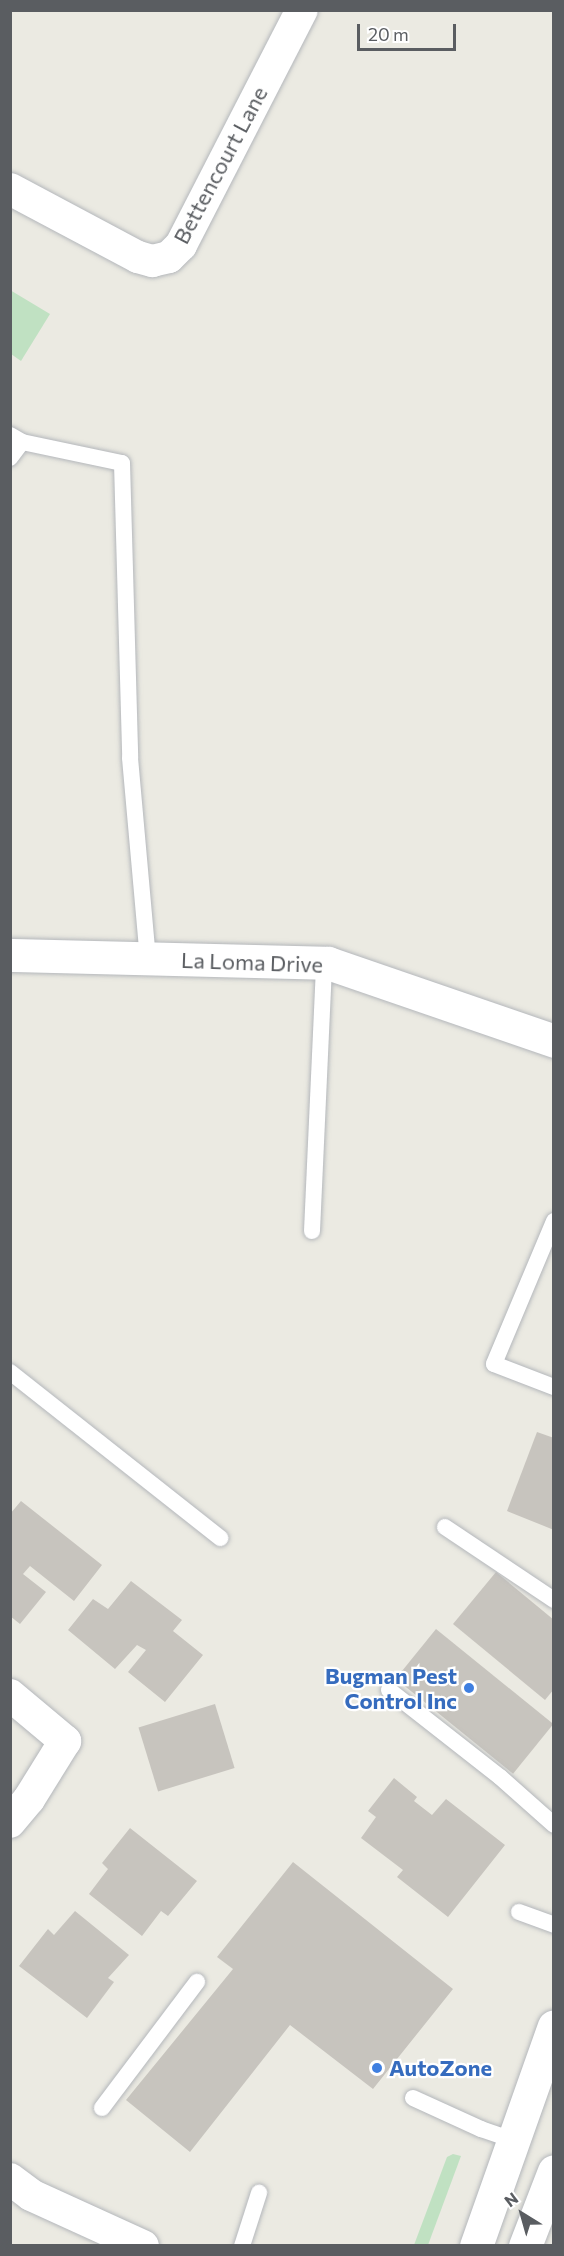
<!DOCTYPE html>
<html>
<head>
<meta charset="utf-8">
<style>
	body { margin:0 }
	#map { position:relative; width:564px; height:2256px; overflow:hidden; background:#ebeae2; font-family:Commissioner,sans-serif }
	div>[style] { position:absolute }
	.green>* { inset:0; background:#c0e1c2 }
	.building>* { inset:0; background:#c7c4be; transform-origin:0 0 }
	.roads { filter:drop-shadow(0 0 2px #b4b7bb) drop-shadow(0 0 2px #b4b7bb) }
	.service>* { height:16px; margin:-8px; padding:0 8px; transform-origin:8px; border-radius:8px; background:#fff }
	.minor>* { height:32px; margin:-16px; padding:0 16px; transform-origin:16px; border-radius:16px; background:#fff }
	.tertiary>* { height:33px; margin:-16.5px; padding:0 16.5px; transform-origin:16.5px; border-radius:16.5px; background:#fff }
	.secondary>* { height:33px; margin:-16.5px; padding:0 16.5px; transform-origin:16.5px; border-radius:16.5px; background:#fff }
	.dots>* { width:16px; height:16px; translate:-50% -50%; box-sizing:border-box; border:3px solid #fff; border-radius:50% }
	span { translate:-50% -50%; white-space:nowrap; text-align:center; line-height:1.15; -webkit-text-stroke:4.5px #fff; paint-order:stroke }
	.street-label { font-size:22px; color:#5a5d61 }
	.shop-label { font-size:22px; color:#366cbe; font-weight:700 }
	.right { translate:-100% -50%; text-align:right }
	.left { translate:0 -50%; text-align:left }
	.frame { position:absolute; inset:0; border:12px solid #5a5d61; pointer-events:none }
	.north { position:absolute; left:492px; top:2184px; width:60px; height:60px; -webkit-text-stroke:4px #fff; paint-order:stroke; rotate:323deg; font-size:16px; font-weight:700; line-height:24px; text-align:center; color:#5a5d61 }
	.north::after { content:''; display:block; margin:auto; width:21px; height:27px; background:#5a5d61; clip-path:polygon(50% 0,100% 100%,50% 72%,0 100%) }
	.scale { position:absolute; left:357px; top:24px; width:99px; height:27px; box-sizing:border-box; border:3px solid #5a5d61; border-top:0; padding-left:8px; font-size:18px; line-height:21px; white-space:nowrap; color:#5a5d61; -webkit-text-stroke:4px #fff; paint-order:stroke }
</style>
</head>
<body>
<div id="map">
	<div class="green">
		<div style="clip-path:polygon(10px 290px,50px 314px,21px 361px,11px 354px)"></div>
		<div style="clip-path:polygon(453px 2154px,461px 2156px,428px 2245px,414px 2245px,447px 2157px)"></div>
	</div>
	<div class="building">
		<div style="clip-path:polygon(537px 1432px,554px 1438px,554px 1530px,507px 1511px)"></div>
		<div style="clip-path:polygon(21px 1501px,102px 1565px,74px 1601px,30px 1566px,23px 1574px,46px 1592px,20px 1624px,10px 1616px,10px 1514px)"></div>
		<div style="clip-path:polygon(496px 1572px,554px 1620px,554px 1689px,545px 1700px,453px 1624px)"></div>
		<div style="clip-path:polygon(131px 1581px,182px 1620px,173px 1631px,203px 1655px,165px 1702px,128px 1672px,146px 1650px,137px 1645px,115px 1669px,68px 1630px,93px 1599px,108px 1609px)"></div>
		<div style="left:436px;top:1629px;width:151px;height:64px;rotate:39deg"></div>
		<div style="left:215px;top:1704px;width:67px;height:80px;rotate:73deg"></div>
		<div style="clip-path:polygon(394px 1778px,417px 1797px,414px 1801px,432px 1815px,446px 1799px,505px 1845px,448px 1917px,397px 1877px,403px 1870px,361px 1838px,376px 1817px,368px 1811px)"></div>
		<div style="clip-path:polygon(130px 1828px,197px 1881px,168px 1916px,161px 1911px,142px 1936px,89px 1894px,108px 1869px,102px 1863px)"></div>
		<div style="clip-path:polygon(293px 1862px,453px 1989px,373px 2089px,290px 2025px,190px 2152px,126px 2100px,233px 1969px,217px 1957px)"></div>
		<div style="clip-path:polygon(75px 1911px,129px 1955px,108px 1978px,114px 1982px,87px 2018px,19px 1966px,48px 1929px,54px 1935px)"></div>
	</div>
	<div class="roads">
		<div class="service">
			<div style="left:10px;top:435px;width:14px;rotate:30deg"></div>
			<div style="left:22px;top:442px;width:102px;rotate:11.9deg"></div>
			<div style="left:122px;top:463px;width:295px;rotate:88.4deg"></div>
			<div style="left:130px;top:758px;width:202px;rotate:84.9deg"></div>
			<div style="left:10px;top:458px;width:20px;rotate:-53deg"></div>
			<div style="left:554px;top:1221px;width:155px;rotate:112.8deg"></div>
			<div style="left:494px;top:1364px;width:64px;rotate:21deg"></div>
			<div style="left:312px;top:1231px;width:269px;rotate:-87.4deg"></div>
			<div style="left:10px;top:1372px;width:268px;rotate:38.3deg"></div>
			<div style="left:445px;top:1527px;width:131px;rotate:33.8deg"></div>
			<div style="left:389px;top:1690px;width:141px;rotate:38.1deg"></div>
			<div style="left:500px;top:1777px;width:72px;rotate:41.6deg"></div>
			<div style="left:519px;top:1912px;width:37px;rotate:20deg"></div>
			<div style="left:413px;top:2098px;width:75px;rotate:24.5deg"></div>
			<div style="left:481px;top:2129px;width:36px;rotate:19deg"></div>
			<div style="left:102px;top:2108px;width:158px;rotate:-53deg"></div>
			<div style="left:242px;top:2246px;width:56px;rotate:-72.2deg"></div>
		</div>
		<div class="minor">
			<div style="left:10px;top:189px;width:145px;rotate:28deg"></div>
			<div style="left:138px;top:257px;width:15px;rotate:16deg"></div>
			<div style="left:152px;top:261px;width:17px;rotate:-13deg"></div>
			<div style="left:169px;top:257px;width:17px;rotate:-45deg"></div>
			<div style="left:181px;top:245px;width:264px;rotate:-62.8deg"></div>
			<div style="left:10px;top:1695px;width:72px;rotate:39.9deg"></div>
			<div style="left:65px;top:1741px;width:68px;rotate:121.8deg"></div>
			<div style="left:29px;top:1799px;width:30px;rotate:130deg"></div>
			<div style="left:10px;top:2179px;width:26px;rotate:37deg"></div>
			<div style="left:31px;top:2195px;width:123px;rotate:24.5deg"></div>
		</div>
		<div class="tertiary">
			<div style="left:10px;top:955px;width:318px;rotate:1.4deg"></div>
			<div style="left:328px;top:963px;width:239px;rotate:19deg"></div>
		</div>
		<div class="secondary">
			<div style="left:476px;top:2246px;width:233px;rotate:-70.5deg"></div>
			<div style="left:525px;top:2246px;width:80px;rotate:-68.9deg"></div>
		</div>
	</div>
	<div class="dots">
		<div style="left:469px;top:1688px;background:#3f7fe0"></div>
		<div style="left:377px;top:2068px;background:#3f7fe0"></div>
	</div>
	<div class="street-label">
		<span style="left:220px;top:165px;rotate:-62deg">Bettencourt Lane</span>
		<span style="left:252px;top:962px;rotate:2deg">La Loma Drive</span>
	</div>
	<div class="shop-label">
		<span class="right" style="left:457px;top:1688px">Bugman Pest<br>Control Inc</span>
		<span class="left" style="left:389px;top:2068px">AutoZone</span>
	</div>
	<div class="frame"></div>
	<div class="north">N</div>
	<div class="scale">20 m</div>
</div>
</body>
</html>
